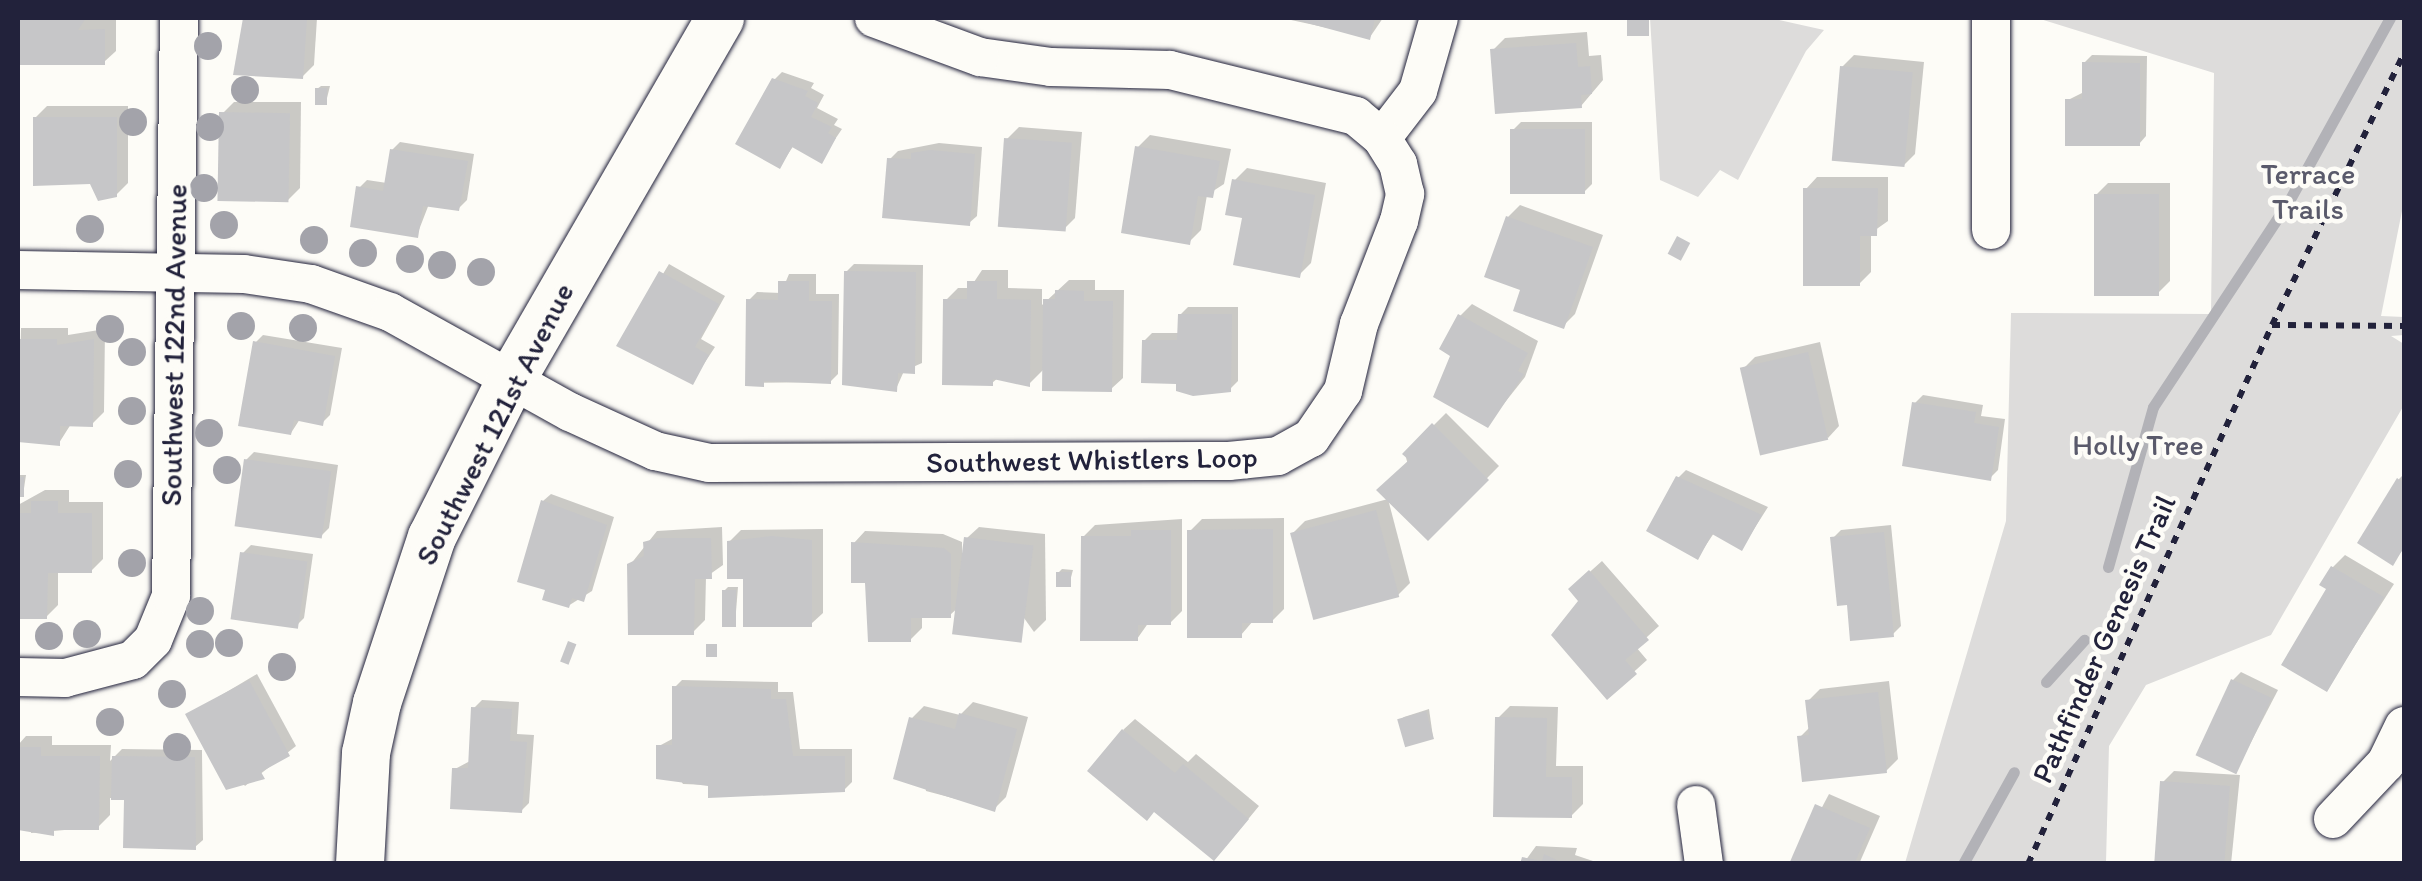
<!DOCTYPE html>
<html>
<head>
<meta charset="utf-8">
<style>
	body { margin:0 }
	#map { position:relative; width:2422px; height:881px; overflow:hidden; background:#fdfcf7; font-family:Itim,sans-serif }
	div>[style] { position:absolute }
	.green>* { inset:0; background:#dddcdb }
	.shadow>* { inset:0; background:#0003 }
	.stream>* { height:11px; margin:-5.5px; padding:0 5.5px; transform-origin:5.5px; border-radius:5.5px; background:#b2b2b7 }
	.building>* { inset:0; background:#c6c6c8; transform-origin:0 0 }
	.path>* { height:6px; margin-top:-3px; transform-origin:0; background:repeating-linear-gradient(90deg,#22223b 0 8px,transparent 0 16px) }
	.roads { filter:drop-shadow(0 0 2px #22223b) drop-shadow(0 0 2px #22223b) }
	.minor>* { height:38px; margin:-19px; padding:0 19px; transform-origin:19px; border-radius:19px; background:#fdfcf7 }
	.major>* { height:48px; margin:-24px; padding:0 24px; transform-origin:24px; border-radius:24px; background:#fdfcf7 }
	.trees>* { width:28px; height:28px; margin:-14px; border-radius:50%; background:#a3a3aa }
	span { translate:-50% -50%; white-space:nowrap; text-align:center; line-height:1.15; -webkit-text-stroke:9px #fdfcf7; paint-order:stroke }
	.park-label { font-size:30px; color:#5a5a6b }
	.street-label { font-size:30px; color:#22223b }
	.frame { position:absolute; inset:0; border:20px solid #22223b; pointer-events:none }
</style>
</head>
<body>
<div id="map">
	<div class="green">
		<div style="clip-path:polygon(1650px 18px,1770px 18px,1824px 30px,1806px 51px,1738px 180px,1720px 170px,1698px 197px,1660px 180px)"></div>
		<div style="clip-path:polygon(2037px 18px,2404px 18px,2404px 201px,2381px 316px,2404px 317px,2404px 335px,2391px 336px,2404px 344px,2404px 405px,2271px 635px,2146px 685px,2109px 746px,2106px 863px,1905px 863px,2006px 521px,2011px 313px,2211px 314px,2214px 73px)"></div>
	</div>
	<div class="shadow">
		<div style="clip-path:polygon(18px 18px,116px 18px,116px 51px,104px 62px,18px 62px)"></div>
		<div style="clip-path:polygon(243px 18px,317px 18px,314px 65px,302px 77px,243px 50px)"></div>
		<div style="clip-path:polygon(1383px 18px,1370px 37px,1291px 20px,1292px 18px)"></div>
		<div style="clip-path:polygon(1587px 32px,1589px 56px,1601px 55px,1603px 80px,1581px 106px,1493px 50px,1505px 38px)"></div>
		<div style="clip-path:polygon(1854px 55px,1924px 62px,1915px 154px,1903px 166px,1842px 67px)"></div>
		<div style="clip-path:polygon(2092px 55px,2147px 56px,2146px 136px,2139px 144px,2068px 100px,2084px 92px,2084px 63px)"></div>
		<div style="clip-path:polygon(782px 72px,814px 83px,811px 88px,824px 95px,817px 108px,838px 119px,834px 125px,842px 129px,821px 160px,794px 145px,780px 166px,774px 80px)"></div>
		<div style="clip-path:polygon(18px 83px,20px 83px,18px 171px)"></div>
		<div style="clip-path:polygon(321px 86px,330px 86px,326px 102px,317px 89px)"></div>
		<div style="clip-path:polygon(234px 102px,301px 102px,300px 188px,288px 200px,222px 114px)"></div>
		<div style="clip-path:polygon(47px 106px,128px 106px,128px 183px,116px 195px,92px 181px,35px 118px)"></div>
		<div style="clip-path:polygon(1521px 122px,1592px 122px,1592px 184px,1584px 192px,1513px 130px)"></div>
		<div style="clip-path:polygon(1019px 127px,1082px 132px,1075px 218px,1063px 230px,1007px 139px)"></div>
		<div style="clip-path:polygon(1150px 135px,1231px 149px,1224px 184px,1207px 195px,1201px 230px,1189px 242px,1138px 147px)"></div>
		<div style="clip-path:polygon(400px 142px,474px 154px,467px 200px,459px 208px,429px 204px,417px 235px,359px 188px,367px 180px,387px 183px,392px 150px)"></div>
		<div style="clip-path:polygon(939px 143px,982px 147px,977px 216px,969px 223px,890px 159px,898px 151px)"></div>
		<div style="clip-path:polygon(1247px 168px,1326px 183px,1311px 263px,1299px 275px,1245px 216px,1235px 180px)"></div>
		<div style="clip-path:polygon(1817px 177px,1888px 177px,1888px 221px,1871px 233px,1871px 272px,1859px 284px,1806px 189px)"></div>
		<div style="clip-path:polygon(2108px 183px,2170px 183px,2170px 281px,2158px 293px,2096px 195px)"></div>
		<div style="clip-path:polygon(1520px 205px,1603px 235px,1575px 314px,1563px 326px,1523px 288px,1508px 217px)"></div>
		<div style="clip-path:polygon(669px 264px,725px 296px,701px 339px,715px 347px,692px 382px,620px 345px)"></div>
		<div style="clip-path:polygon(854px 264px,923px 265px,922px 363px,904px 371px,896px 389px,846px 272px)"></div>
		<div style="clip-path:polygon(982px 270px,1008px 270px,1008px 288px,1042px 289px,1042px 305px,1069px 280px,1095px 280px,1095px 290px,1124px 290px,1123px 378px,1111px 389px,1045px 368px,1029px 384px,998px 378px,992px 383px,946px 300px,958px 288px,970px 288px)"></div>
		<div style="clip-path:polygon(789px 274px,816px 274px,816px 294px,839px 294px,838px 374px,830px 382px,748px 383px,749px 300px,757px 292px,781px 293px)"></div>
		<div style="clip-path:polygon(1472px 304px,1538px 341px,1525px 377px,1487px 425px,1453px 355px,1460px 316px)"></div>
		<div style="clip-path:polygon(1188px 307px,1238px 307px,1238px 381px,1230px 389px,1179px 381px,1144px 341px,1152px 333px,1180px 333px,1180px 315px)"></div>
		<div style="clip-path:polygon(21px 328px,68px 328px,68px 335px,105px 329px,104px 412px,92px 424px,71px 424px,59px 443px,18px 441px)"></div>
		<div style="clip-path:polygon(263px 335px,342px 348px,330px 415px,322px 423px,300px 419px,291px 433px,255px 343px)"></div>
		<div style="clip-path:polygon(1820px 342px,1839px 426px,1828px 438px,1743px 369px,1755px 357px)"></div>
		<div style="clip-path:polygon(1923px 395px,1983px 405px,1981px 416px,2005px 419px,1998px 470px,1990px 478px,1915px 403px)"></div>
		<div style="clip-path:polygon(1446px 413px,1499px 466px,1428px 538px,1405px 454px)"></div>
		<div style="clip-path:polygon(254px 452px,338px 465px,329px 528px,321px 536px,246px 460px)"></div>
		<div style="clip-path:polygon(1686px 470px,1768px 507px,1742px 548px,1714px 533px,1698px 557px,1678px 478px)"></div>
		<div style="clip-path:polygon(2404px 474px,2404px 548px,2393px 563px,2399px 479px)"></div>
		<div style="clip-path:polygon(18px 475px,26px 475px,23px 495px,18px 494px)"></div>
		<div style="clip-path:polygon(45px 490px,69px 490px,69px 502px,103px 502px,103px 559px,91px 571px,58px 571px,58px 605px,46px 617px,18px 616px,18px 505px)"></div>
		<div style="clip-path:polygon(551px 494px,614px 517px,592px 591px,568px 606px,548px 589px,543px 501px)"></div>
		<div style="clip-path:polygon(1388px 499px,1410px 583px,1398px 595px,1293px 533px,1305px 521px)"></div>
		<div style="clip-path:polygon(1284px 518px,1284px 609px,1272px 621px,1253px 621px,1241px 635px,1190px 531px,1202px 519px)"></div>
		<div style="clip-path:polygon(1182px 519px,1182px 611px,1170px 623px,1149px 622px,1137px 639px,1083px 537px,1095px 525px)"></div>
		<div style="clip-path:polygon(1891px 525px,1901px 626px,1893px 634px,1833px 538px,1841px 530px)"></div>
		<div style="clip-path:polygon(722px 527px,723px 565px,706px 577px,705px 620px,693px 632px,630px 565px,657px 531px)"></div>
		<div style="clip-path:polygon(979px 527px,1045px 534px,1046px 620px,1034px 632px,967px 538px)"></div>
		<div style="clip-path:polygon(823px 529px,823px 613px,811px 624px,746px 576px,729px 542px,741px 530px)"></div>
		<div style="clip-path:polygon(865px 531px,943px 534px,962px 542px,962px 604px,950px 615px,922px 615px,922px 628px,910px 640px,868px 581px,854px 543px)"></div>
		<div style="clip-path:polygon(251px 545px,313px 554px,304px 618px,296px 626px,243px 553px)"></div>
		<div style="clip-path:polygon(2345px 555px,2394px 584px,2327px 689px,2330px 588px,2333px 567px)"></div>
		<div style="clip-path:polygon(1602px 561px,1659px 626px,1636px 647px,1647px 660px,1607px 696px,1581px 601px,1583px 578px)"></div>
		<div style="clip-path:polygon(1062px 569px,1073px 570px,1069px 585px,1058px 573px)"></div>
		<div style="clip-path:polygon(728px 587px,738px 587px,735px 624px,724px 591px)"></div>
		<div style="clip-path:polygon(2241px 672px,2278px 690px,2236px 771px,2233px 680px)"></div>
		<div style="clip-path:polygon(257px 674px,296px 746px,245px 786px,188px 715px)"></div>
		<div style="clip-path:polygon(682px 680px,778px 682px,778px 692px,793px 692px,800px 749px,852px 749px,852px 782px,844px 790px,683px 784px,659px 746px,674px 738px,674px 688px)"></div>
		<div style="clip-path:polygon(1889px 681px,1898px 759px,1886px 771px,1800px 737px,1811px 726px,1808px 701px,1820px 689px)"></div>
		<div style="clip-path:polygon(482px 700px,519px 702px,517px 734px,534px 735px,529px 803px,521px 811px,455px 769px,470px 761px,474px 708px)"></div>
		<div style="clip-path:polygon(973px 702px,1028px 717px,1006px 797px,994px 809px,926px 791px,912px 718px,924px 706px,960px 715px)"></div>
		<div style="clip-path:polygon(1510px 706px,1558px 707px,1556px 766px,1583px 766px,1583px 804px,1571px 816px,1498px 718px)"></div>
		<div style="clip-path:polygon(1429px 709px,1433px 737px,1400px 720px,1404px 717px)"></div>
		<div style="clip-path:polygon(1135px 719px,1188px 762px,1196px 754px,1259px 806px,1226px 846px,1123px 730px)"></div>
		<div style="clip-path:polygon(26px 736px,52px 736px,52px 745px,111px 745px,110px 761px,122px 749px,202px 750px,203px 840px,195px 847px,127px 798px,110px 798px,110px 815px,98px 827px,31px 833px,31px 827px,18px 827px,18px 745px)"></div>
		<div style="clip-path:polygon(2174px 771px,2240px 775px,2231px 864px,2157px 864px,2162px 783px)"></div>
		<div style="clip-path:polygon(1829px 794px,1880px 816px,1859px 864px,1792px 864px)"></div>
		<div style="clip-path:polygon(1536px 846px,1577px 848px,1575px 855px,1602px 864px,1523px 864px)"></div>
	</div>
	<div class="stream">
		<div style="left:2108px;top:567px;width:166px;rotate:-74.3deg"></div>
		<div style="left:2153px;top:407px;width:249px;rotate:-56.6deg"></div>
		<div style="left:2290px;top:199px;width:207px;rotate:-61.1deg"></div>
		<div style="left:2046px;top:682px;width:57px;rotate:-47.9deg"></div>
		<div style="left:1963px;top:864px;width:105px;rotate:-61deg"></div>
	</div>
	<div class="building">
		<div style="clip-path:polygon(18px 18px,86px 18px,78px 30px,105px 29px,105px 65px,18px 65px)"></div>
		<div style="clip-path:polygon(243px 18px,307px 18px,303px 79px,233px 75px)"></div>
		<div style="clip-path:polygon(1289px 18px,1375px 18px,1370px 40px)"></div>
		<div style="left:1627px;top:18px;width:22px;height:18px"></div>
		<div style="clip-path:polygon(1576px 43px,1578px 67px,1590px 66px,1592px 94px,1581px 95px,1582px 108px,1495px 114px,1490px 49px)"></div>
		<div style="clip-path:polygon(2082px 62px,2140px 63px,2140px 146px,2065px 146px,2065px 99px,2082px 99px)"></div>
		<div style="left:1840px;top:66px;width:73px;height:95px;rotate:5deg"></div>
		<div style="clip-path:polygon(772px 78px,808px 91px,805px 96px,818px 103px,811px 117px,832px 127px,828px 133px,836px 138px,822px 164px,792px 147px,780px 169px,735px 144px)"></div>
		<div style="left:315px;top:88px;width:12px;height:17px"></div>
		<div style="left:219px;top:112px;width:71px;height:89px;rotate:1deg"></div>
		<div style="clip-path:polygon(33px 117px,117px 117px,117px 197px,98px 201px,90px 184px,33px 186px)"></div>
		<div style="left:1510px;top:129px;width:75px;height:65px"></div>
		<div style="left:1004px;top:138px;width:68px;height:89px;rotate:4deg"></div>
		<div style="clip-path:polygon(1135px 146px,1220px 161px,1213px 198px,1198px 196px,1190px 245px,1121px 233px)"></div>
		<div style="clip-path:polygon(390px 149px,468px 161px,459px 211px,423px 206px,418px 238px,350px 227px,356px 186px,383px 191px)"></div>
		<div style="clip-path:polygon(930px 150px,975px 154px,970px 226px,882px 218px,887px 158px,911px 159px,911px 153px)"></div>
		<div style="clip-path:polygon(1232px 179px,1315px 195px,1300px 278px,1233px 265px,1242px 218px,1225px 215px)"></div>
		<div style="clip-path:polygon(1803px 188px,1878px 188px,1877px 236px,1860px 236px,1860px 286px,1803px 286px)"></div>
		<div style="left:2094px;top:194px;width:65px;height:102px"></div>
		<div style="clip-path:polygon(1506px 216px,1593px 247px,1564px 329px,1513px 311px,1520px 290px,1484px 277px)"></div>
		<div style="left:1677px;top:236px;width:15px;height:20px;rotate:28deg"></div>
		<div style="clip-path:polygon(659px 271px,719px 304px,695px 347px,709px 355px,693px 385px,616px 346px)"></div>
		<div style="clip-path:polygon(844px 271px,916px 272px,915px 374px,898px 373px,897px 392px,842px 385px)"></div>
		<div style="clip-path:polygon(778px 281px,809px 281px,809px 301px,832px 301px,831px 384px,764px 381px,764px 387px,745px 386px,746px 299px,778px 300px)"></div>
		<div style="clip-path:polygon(967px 281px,997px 281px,997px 299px,1031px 300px,1030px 387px,993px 379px,993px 386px,942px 385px,943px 299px,967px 299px)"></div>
		<div style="clip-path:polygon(1055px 290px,1084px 291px,1084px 301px,1113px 301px,1112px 392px,1042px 391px,1043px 299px,1055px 299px)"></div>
		<div style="clip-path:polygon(1178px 314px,1232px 314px,1231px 392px,1193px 396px,1176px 391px,1176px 384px,1141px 383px,1142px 340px,1177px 340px)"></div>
		<div style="clip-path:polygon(1458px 314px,1528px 353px,1518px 371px,1524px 374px,1488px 428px,1433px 397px,1450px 356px,1439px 349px)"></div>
		<div style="clip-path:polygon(18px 339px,57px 339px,57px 345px,94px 339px,93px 427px,60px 426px,60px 446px,18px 442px)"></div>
		<div style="clip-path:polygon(253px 341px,335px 356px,323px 426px,294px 420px,291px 435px,238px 426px)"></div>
		<div style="left:1808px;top:352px;width:90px;height:70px;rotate:77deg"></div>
		<div style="clip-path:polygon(1912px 402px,1976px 412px,1974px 423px,1999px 427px,1991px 481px,1902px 466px)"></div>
		<div style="clip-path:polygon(1432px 423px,1489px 480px,1428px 541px,1376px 490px,1409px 460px,1402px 454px)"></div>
		<div style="left:244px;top:459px;width:88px;height:68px;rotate:8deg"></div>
		<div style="clip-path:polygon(1676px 476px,1762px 515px,1742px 551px,1712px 534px,1698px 560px,1646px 531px)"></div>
		<div style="left:18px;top:477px;width:6px;height:20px"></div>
		<div style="clip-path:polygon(2397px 478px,2404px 483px,2404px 547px,2393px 566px,2357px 543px)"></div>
		<div style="clip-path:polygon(541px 500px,607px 525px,584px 602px,572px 598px,569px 608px,542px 600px,545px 590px,517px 582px)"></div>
		<div style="clip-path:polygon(31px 501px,58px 501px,58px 513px,92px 513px,92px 573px,48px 573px,47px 619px,18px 619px,18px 513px,31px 513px)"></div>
		<div style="left:1376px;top:510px;width:90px;height:89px;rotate:75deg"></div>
		<div style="clip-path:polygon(1273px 529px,1273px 623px,1242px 623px,1242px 638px,1187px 638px,1187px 530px)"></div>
		<div style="clip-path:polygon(1131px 530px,1171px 530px,1171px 625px,1138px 625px,1138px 641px,1080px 641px,1081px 536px,1131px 536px)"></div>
		<div style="clip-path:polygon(1884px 532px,1894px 637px,1850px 641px,1847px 605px,1837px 606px,1830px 537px)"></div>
		<div style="clip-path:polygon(772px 536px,812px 540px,812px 627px,743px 627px,743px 579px,727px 579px,727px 541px)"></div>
		<div style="left:964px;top:537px;width:70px;height:98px;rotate:7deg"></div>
		<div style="clip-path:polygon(658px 538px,711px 538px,712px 579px,695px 579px,694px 635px,628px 635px,627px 564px,644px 556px,643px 542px)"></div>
		<div style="clip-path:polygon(851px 542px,944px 548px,951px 554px,951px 618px,911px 618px,911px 642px,868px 642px,865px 583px,851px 583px)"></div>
		<div style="left:240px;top:552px;width:68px;height:68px;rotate:8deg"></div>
		<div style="clip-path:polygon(2331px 566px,2384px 597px,2327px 692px,2281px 665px,2326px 589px,2319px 585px)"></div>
		<div style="clip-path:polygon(1589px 570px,1649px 640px,1625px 660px,1637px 674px,1607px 700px,1551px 635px,1578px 601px,1568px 589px)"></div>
		<div style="left:1056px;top:572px;width:15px;height:15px"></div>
		<div style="left:722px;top:590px;width:14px;height:37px"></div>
		<div style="left:568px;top:641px;width:9px;height:22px;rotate:21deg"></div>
		<div style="left:706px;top:644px;width:11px;height:13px"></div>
		<div style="left:2231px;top:679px;width:45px;height:84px;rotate:25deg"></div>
		<div style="clip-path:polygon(249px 680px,290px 756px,261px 772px,265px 779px,226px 790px,185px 714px)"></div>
		<div style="clip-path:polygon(672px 686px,771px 689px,771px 699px,786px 699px,793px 756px,845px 756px,845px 792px,708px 798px,708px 786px,656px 779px,656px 745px,672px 745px)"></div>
		<div style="clip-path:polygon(1878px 692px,1887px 773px,1802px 782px,1797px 736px,1809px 735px,1805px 700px)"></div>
		<div style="clip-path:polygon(471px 707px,512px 709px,510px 741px,527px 742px,522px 813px,450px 809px,452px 768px,468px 768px)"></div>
		<div style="left:1426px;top:711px;width:29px;height:30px;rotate:74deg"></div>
		<div style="clip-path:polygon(959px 713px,1017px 729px,995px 812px,893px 779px,909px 717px,955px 729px)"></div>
		<div style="clip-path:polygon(1495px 717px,1547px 718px,1546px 777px,1572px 777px,1572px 818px,1493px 817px)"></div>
		<div style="clip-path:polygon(1122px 729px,1175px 773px,1183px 764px,1249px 819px,1214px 861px,1154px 812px,1147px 821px,1087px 771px)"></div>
		<div style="clip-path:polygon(18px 747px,41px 747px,41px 756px,100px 756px,99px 830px,54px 830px,54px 836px,18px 830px)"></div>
		<div style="clip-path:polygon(112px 756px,195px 757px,196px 850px,123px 848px,124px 800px,111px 800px)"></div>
		<div style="left:2160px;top:781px;width:70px;height:83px;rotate:4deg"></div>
		<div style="clip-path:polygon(1815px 804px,1870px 828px,1854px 864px,1789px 864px)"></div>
		<div style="clip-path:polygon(1544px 854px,1565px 864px,1520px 864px,1522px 857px,1542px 861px)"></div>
	</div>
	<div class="path">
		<div style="left:2272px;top:325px;width:132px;rotate:0.4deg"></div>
		<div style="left:2028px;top:864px;width:592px;rotate:-65.64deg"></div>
		<div style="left:2272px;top:325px;width:302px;rotate:-64.1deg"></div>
	</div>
	<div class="roads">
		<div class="minor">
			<div style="left:1991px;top:18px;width:212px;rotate:90deg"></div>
			<div style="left:1382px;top:138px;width:59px;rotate:-52.5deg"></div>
			<div style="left:1418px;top:91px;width:76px;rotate:-74deg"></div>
			<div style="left:18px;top:270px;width:226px;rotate:1deg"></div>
			<div style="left:244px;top:274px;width:68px;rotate:8.5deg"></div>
			<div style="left:311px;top:284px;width:84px;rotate:19.5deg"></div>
			<div style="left:390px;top:312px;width:206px;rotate:29.1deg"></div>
			<div style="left:570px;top:412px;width:94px;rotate:24.6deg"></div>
			<div style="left:655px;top:451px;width:55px;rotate:12.5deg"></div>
			<div style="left:709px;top:463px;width:520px;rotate:-0.22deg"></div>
			<div style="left:1229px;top:461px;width:49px;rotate:-5.8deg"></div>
			<div style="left:1278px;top:456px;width:38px;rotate:-29deg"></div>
			<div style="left:1311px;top:438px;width:57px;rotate:-55.8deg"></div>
			<div style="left:1343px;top:391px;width:69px;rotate:-76.6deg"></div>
			<div style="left:1359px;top:324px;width:110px;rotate:-68.8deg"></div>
			<div style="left:1399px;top:221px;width:28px;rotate:-77deg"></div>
			<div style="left:1405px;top:194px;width:31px;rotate:-103deg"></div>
			<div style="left:1398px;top:164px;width:31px;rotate:-122deg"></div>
			<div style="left:1382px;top:138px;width:34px;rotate:-140deg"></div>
			<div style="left:1356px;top:116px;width:192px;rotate:-166.1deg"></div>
			<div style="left:1170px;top:70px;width:119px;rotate:-178.6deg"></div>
			<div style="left:1051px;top:67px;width:72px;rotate:-172deg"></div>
			<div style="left:980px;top:57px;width:113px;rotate:-159.8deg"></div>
			<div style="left:18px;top:677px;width:47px;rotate:1.2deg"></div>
			<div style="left:65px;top:678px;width:70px;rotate:-14.8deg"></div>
			<div style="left:133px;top:660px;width:28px;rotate:-45deg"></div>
			<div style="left:153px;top:640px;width:48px;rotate:-67.8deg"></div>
			<div style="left:171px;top:596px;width:578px;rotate:-89.21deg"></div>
			<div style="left:1696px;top:805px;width:60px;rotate:82.3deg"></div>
			<div style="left:2333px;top:819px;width:77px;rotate:-46.6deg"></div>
			<div style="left:2386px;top:763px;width:41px;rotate:-64.1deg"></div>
		</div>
		<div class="major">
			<div style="left:360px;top:864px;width:111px;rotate:-86.9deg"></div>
			<div style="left:366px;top:753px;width:51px;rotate:-77.6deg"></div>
			<div style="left:377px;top:703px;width:175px;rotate:-71.7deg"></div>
			<div style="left:432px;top:537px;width:171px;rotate:-63.3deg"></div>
			<div style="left:509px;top:384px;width:422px;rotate:-60deg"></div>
		</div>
	</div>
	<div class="trees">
		<div style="left:208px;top:46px"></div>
		<div style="left:245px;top:90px"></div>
		<div style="left:133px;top:122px"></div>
		<div style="left:210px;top:127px"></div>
		<div style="left:204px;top:188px"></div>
		<div style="left:224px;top:225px"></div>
		<div style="left:90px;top:229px"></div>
		<div style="left:314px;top:240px"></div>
		<div style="left:363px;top:253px"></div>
		<div style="left:410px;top:259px"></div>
		<div style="left:442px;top:265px"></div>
		<div style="left:481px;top:272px"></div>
		<div style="left:241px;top:326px"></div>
		<div style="left:303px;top:328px"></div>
		<div style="left:110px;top:329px"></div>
		<div style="left:132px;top:352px"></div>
		<div style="left:132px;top:411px"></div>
		<div style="left:209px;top:433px"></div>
		<div style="left:227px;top:470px"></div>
		<div style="left:128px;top:474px"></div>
		<div style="left:132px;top:563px"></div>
		<div style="left:200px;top:611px"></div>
		<div style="left:87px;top:634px"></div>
		<div style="left:49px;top:636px"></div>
		<div style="left:229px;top:643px"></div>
		<div style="left:200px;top:644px"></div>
		<div style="left:282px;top:667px"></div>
		<div style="left:172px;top:694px"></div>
		<div style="left:110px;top:722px"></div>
		<div style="left:177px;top:747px"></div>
	</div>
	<div class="park-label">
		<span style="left:2308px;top:191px">Terrace<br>Trails</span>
		<span style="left:2138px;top:445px">Holly Tree</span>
	</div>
	<div class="street-label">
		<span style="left:174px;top:345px;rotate:-89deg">Southwest 122nd Avenue</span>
		<span style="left:495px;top:424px;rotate:-63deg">Southwest 121st Avenue</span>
		<span style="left:1092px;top:460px;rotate:-1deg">Southwest Whistlers Loop</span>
		<span style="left:2104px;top:639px;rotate:-66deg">Pathfinder Genesis Trail</span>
	</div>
	<div class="frame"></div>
</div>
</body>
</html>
